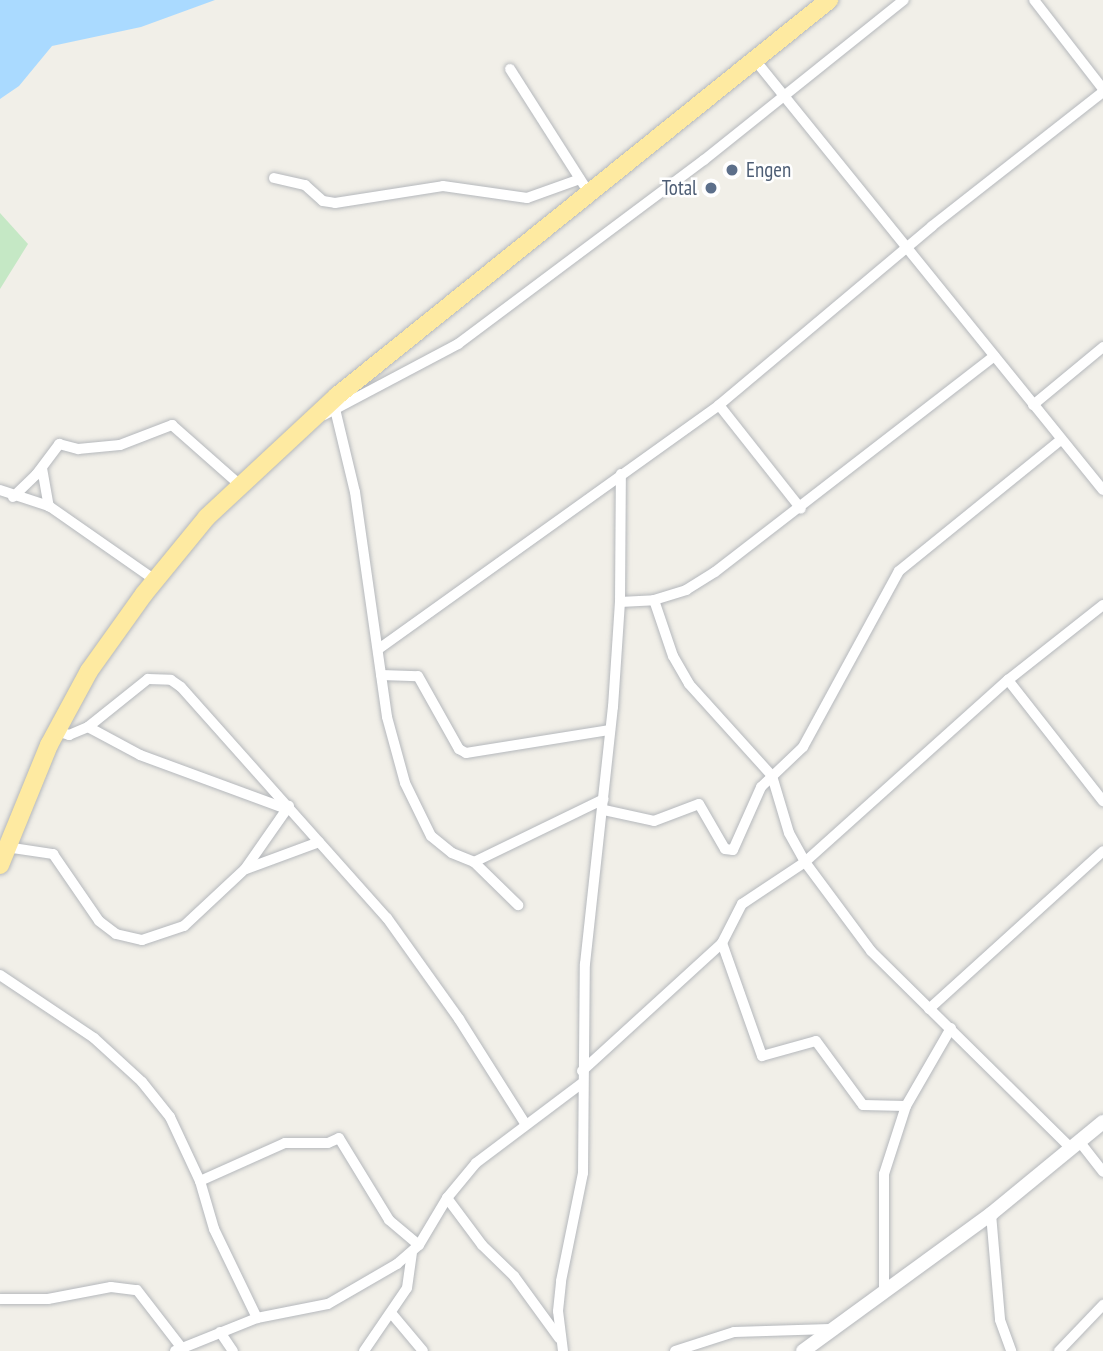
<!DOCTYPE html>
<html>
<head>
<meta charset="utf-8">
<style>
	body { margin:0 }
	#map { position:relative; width:1103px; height:1351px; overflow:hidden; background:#f1efe8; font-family:"PT Sans Narrow",sans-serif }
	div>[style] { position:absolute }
	.green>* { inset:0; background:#c5e8c5 }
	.water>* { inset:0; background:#aadaff }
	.roads { filter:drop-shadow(0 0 2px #b5b8bc) drop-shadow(0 0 2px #b5b8bc) }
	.minor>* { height:10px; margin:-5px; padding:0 5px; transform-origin:5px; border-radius:5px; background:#fff }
	.tertiary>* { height:14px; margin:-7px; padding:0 7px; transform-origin:7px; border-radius:7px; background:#fff }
	.trunk>* { height:18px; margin:-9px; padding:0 9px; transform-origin:9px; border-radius:9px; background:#feeaa1 }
	.dots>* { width:19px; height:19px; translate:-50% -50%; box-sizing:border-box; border:4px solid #fff; border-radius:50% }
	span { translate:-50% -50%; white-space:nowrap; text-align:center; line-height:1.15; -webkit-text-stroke:5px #fff; paint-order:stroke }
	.service-label { font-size:21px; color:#4e5e75 }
	.left { translate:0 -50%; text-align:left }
	.right { translate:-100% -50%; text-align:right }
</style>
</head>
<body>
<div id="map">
	<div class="green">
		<div style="clip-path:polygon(0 213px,28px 244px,0 289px)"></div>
	</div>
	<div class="water">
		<div style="clip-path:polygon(0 0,215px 0,141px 27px,52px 46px,19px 86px,0 99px)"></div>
	</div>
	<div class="roads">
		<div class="minor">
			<div style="left:1034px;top:0;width:113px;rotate:52.2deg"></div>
			<div style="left:755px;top:60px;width:553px;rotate:51.02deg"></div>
			<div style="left:510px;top:69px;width:138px;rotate:57.5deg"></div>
			<div style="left:274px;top:178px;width:32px;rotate:13deg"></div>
			<div style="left:305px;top:185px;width:24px;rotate:42deg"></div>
			<div style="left:323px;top:201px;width:12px;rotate:9deg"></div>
			<div style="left:335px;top:203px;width:109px;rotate:-8.9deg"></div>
			<div style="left:443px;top:186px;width:85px;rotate:8.1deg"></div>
			<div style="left:527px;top:198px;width:56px;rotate:-19.7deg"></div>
			<div style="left:719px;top:405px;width:132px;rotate:51.7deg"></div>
			<div style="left:1033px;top:405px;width:91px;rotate:-39.6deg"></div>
			<div style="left:335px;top:409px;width:85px;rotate:76.5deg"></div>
			<div style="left:355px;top:492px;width:227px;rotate:81.9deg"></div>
			<div style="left:387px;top:717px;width:68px;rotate:74.7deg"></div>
			<div style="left:405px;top:783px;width:59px;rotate:63.9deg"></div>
			<div style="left:431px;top:836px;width:27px;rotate:39deg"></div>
			<div style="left:452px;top:853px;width:24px;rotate:22deg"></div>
			<div style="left:474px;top:862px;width:62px;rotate:44.3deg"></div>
			<div style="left:324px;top:415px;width:152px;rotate:-27.9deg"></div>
			<div style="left:458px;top:344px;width:307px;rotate:-36.8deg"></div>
			<div style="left:704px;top:160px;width:256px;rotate:-38.7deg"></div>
			<div style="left:42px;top:468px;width:39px;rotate:80deg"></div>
			<div style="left:0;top:490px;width:52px;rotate:18.1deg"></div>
			<div style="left:49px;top:506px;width:129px;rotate:34.9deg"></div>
			<div style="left:13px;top:497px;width:32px;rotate:-44deg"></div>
			<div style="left:36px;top:475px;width:39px;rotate:-53deg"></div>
			<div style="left:59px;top:444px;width:20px;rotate:15deg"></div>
			<div style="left:78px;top:449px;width:42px;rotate:-5.4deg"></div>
			<div style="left:120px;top:445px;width:56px;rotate:-21deg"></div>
			<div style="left:172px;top:425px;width:91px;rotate:41.4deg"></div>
			<div style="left:654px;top:600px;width:59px;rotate:71.3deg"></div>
			<div style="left:673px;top:656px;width:32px;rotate:60deg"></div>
			<div style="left:689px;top:684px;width:124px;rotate:47.9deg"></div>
			<div style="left:772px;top:776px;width:59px;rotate:73.4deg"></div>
			<div style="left:789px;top:833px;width:33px;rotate:61deg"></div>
			<div style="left:805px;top:862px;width:111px;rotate:53.4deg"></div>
			<div style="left:871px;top:951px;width:279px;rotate:44.6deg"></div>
			<div style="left:620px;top:602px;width:34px;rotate:-3deg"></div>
			<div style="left:654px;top:600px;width:34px;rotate:-17deg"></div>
			<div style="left:686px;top:590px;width:34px;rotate:-32deg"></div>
			<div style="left:715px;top:572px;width:353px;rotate:-37.7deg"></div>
			<div style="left:1103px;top:605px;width:121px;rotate:141.7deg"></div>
			<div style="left:1008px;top:680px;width:154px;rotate:51.9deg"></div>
			<div style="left:380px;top:648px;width:417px;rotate:-35.6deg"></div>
			<div style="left:719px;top:405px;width:278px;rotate:-40deg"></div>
			<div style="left:932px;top:226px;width:217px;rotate:-38.1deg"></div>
			<div style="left:381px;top:675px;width:37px;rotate:2deg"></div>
			<div style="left:418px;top:676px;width:84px;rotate:60.7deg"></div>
			<div style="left:459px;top:749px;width:8px;rotate:30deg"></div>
			<div style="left:466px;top:753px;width:146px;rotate:-9.1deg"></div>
			<div style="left:88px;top:727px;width:59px;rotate:28.3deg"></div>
			<div style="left:140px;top:755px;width:157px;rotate:20.2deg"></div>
			<div style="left:56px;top:731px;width:14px;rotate:17deg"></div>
			<div style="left:69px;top:735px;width:21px;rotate:-23deg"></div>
			<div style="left:88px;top:727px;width:77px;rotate:-38.7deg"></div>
			<div style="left:148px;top:679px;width:23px;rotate:2deg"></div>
			<div style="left:171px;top:680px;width:12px;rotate:35deg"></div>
			<div style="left:181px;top:687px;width:310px;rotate:48.3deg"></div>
			<div style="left:387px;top:918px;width:124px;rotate:54.5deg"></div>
			<div style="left:459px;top:1019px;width:125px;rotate:57.7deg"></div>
			<div style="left:604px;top:810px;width:51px;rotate:12.4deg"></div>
			<div style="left:654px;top:821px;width:48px;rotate:-20.7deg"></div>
			<div style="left:699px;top:804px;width:52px;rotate:60deg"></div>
			<div style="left:725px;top:849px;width:8px;rotate:7deg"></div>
			<div style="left:733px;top:850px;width:69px;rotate:-66deg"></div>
			<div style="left:761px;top:787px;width:58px;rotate:-43.6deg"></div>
			<div style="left:803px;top:747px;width:200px;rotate:-61.4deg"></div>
			<div style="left:899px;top:571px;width:208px;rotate:-39deg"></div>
			<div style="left:6px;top:847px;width:48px;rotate:8.5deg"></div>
			<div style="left:53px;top:854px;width:81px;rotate:55.5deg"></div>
			<div style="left:99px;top:921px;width:21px;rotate:37deg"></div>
			<div style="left:116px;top:934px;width:27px;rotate:13deg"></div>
			<div style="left:142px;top:940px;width:44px;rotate:-18.4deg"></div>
			<div style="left:184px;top:926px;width:83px;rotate:-43.1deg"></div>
			<div style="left:245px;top:869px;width:77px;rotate:-55.1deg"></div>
			<div style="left:474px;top:862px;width:144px;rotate:-25.9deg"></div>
			<div style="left:246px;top:869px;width:78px;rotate:-20.3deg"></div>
			<div style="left:722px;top:943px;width:120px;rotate:70.5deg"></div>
			<div style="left:762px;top:1056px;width:56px;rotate:-15.5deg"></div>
			<div style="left:816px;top:1041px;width:79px;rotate:53.7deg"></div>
			<div style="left:863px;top:1105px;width:43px;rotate:1.3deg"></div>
			<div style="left:0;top:975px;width:113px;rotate:33.8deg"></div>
			<div style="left:94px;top:1038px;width:65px;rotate:42.5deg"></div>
			<div style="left:142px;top:1082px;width:45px;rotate:51.3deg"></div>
			<div style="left:170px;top:1117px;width:71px;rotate:64.9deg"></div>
			<div style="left:200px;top:1181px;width:50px;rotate:73.7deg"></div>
			<div style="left:214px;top:1229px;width:99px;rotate:64.2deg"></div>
			<div style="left:929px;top:1009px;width:235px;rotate:-42.2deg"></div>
			<div style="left:582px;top:1071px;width:190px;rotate:-42.4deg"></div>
			<div style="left:722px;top:943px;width:44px;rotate:-62.9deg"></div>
			<div style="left:742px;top:904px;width:76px;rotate:-33.7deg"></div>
			<div style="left:805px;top:862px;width:273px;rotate:-41.9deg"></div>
			<div style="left:1079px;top:1141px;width:39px;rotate:52deg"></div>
			<div style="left:200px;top:1181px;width:93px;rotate:-24.1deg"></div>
			<div style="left:285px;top:1143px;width:43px"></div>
			<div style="left:328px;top:1143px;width:12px;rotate:-24deg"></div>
			<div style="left:339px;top:1138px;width:96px;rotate:58.6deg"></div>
			<div style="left:389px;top:1220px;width:39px;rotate:40deg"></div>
			<div style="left:447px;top:1198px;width:59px;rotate:53.3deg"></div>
			<div style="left:482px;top:1245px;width:45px;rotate:44.1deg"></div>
			<div style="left:514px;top:1276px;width:77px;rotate:54deg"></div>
			<div style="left:991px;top:1214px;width:106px;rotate:85.1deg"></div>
			<div style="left:1000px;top:1320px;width:33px;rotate:70deg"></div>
			<div style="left:884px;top:1288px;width:114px;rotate:-90deg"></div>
			<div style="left:884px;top:1174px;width:71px;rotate:-72.1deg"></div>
			<div style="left:906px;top:1106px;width:90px;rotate:-60deg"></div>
			<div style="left:0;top:1299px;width:48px"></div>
			<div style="left:48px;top:1299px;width:64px;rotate:-10.8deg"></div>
			<div style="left:111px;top:1287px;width:26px;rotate:7deg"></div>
			<div style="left:137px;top:1290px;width:72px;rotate:52.3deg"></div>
			<div style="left:392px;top:1314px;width:48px;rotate:50deg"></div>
			<div style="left:220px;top:1332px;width:23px;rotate:56deg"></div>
			<div style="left:175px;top:1351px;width:88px;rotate:-21.9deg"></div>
			<div style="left:257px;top:1318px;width:72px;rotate:-11.2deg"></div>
			<div style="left:328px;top:1304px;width:80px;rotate:-30.1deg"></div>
			<div style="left:397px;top:1264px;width:29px;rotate:-41deg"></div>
			<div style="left:419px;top:1245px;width:55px;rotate:-59.2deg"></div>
			<div style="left:447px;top:1198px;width:45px;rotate:-50.4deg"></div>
			<div style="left:476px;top:1163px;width:133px;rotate:-37deg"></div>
			<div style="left:364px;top:1351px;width:76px;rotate:-55.7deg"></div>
			<div style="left:407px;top:1288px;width:35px;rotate:-82deg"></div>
			<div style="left:563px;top:1351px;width:40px;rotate:-97.1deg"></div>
			<div style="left:558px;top:1311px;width:30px;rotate:-84deg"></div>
			<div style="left:561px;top:1281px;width:110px;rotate:-78.5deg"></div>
			<div style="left:583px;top:1173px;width:209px;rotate:-89.5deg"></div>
			<div style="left:585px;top:964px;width:259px;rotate:-83.8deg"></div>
			<div style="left:613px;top:707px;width:105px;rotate:-86.2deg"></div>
			<div style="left:620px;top:602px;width:128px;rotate:-89.6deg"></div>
			<div style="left:675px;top:1351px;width:62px;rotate:-17.9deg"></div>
			<div style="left:734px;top:1332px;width:96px;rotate:-1.8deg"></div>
			<div style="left:1059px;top:1351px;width:64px;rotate:-46.3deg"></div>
		</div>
		<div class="tertiary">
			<div style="left:803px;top:1351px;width:233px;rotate:-36.1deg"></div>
			<div style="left:991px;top:1214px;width:145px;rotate:-39.4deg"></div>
		</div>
		<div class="trunk">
			<div style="left:0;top:865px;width:130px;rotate:-67.8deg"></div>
			<div style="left:49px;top:745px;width:84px;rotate:-61.6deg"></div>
			<div style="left:89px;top:671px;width:95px;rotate:-54.5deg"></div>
			<div style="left:144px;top:594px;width:99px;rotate:-50.7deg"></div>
			<div style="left:207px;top:517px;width:178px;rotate:-42.9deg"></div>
			<div style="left:337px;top:396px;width:632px;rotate:-38.83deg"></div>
		</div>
	</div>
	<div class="dots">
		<div style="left:732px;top:170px;background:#5c6f8a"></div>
		<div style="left:711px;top:188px;background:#5c6f8a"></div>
	</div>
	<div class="service-label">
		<span class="left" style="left:746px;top:170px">Engen</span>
		<span class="right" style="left:697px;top:188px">Total</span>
	</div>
</div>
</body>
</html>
